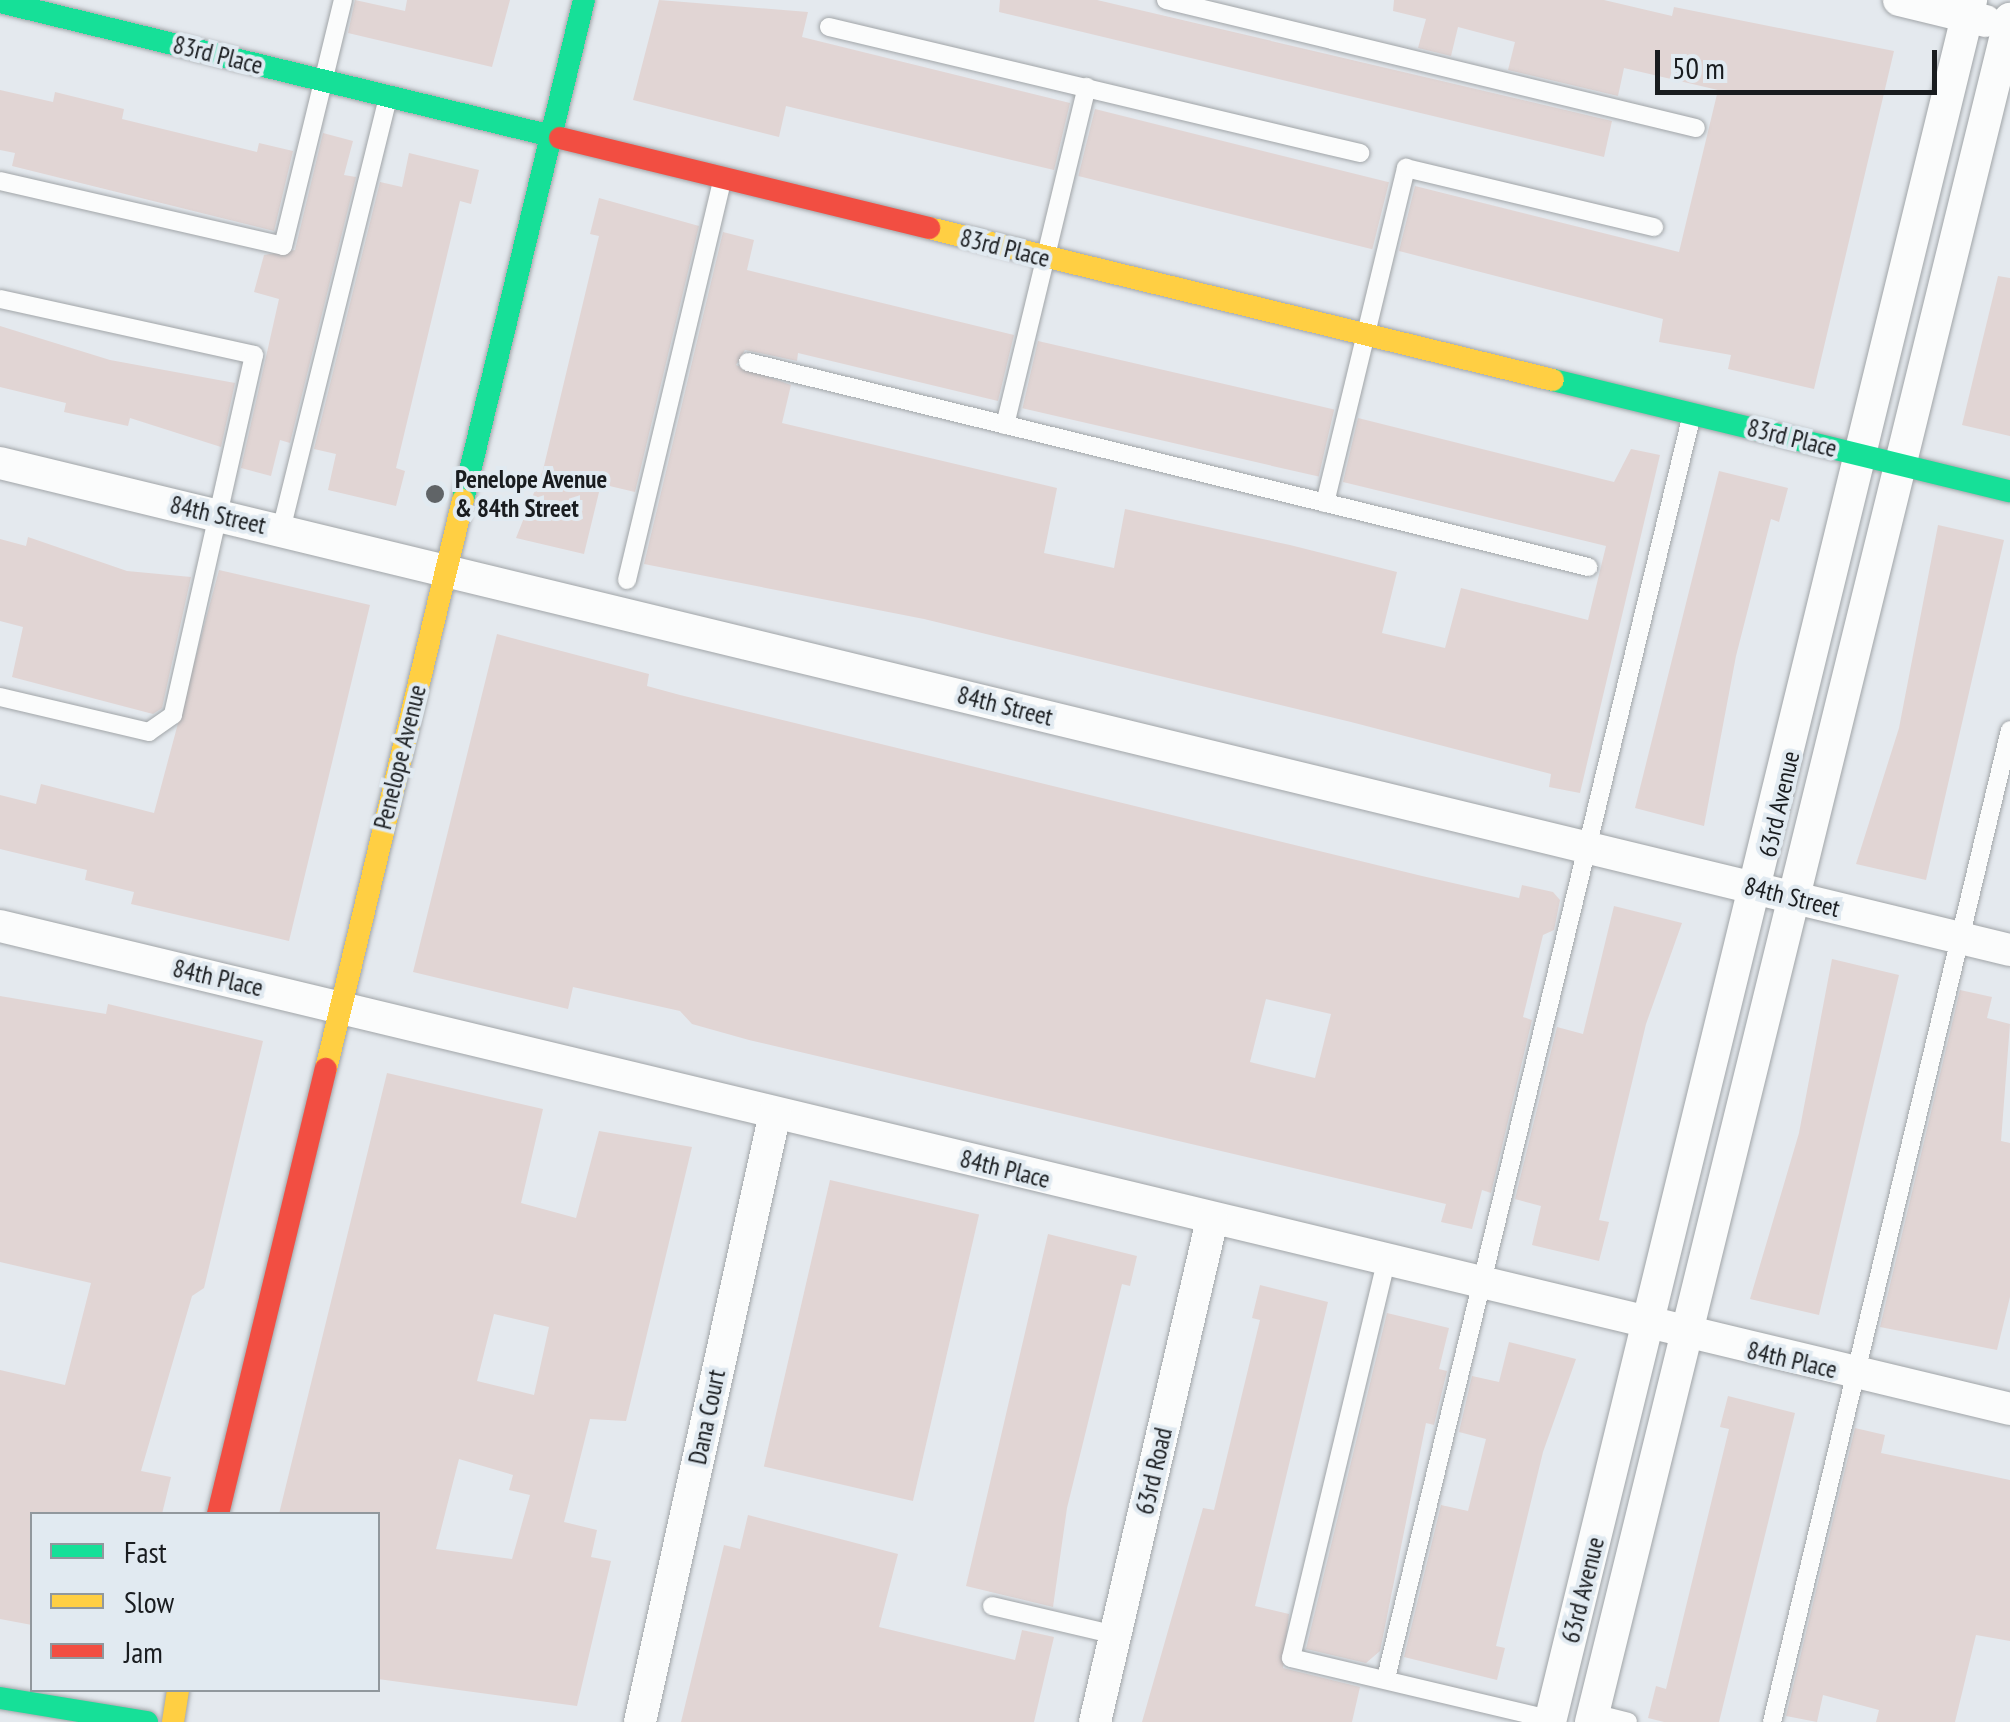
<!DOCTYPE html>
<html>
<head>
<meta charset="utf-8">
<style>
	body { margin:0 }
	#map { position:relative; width:2010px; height:1722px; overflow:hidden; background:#e4e9ee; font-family:"PT Sans Narrow",sans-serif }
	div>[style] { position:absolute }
	.building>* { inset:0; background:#e1d5d4; transform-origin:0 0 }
	.roads { filter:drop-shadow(0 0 2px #a1a5a8) drop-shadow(0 0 2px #a1a5a8) }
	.lane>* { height:18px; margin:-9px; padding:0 9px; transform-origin:9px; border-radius:9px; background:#fbfcfc }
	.street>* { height:32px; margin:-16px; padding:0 16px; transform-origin:16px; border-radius:16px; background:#fbfcfc }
	.fast>* { height:22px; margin:-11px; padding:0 11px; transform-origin:11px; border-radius:11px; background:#16e098 }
	.slow>* { height:22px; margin:-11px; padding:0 11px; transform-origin:11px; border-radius:11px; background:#ffcf43 }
	.jam>* { height:22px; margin:-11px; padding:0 11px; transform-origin:11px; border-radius:11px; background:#f24e42 }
	.dots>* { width:28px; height:28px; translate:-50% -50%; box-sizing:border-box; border:5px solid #e1eaf1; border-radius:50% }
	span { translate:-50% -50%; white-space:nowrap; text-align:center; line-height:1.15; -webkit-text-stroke:8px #e1eaf1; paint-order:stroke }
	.street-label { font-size:25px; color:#191c1f }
	.poi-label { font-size:25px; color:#191c1f; font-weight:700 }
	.left { translate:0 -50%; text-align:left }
	.legend { position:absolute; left:30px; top:1512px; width:350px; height:180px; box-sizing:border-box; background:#e1eaf1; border:2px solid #91989d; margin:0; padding:12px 18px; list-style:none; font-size:30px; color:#191c1f }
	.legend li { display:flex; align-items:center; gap:20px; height:50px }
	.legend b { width:50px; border:2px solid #91989d }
	.scale { position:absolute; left:1655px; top:50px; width:282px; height:45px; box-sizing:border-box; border:5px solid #191c1f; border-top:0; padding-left:12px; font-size:30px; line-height:35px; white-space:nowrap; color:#191c1f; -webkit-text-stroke:8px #e1eaf1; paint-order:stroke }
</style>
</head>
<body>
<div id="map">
	<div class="building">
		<div style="clip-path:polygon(355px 0,405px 11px,407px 0,510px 0,492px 67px,348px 33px)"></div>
		<div style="clip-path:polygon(659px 0,808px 12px,802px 37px,1070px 103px,1054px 170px,786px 106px,779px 137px,633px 100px)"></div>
		<div style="clip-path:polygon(1000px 0,1097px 0,1612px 121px,1604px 157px,999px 12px)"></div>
		<div style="clip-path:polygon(1394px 0,1604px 0,1672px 16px,1674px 7px,1894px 51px,1814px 389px,1728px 369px,1731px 355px,1659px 342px,1663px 319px,1399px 251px,1415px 186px,1679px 252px,1718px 90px,1624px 68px,1618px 96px,1508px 70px,1515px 42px,1458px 27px,1451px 56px,1418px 48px,1426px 19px,1393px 11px)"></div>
		<div style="clip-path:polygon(0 90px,53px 102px,55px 92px,124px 109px,122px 119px,257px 152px,259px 143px,293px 151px,274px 231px,12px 166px,15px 153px,0 150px)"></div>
		<div style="left:1095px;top:109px;width:303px;height:69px;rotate:14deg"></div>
		<div style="clip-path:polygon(323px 133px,353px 141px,344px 175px,356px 177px,290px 443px,280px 440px,271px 476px,241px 468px,279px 299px,254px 292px,264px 255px,295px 250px)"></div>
		<div style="clip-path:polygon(409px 153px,479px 170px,471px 204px,460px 201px,396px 468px,405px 471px,396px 506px,328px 490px,336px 454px,314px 449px,380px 182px,402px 187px)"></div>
		<div style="clip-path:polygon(599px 198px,699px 226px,635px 492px,601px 484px,584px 554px,516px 538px,543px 470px,599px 236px,590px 234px)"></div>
		<div style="clip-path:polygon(723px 232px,754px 240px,747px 270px,1014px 335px,998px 401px,798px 353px,797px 361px,745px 350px,736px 365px,791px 385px,782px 423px,1057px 488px,1044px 553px,1114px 568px,1125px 509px,1290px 545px,1397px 572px,1382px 633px,1445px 648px,1461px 588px,1588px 620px,1606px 546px,1343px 482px,1358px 418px,1614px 482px,1631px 449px,1660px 455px,1580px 793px,1549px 787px,1551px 774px,1351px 722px,924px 619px,644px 564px)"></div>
		<div style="clip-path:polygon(1998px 276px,2010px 278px,2010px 436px,1962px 425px)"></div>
		<div style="clip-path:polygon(0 326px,110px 360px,235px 383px,221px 447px,130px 418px,128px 426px,64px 412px,66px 403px,0 387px)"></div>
		<div style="left:1038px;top:341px;width:304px;height:69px;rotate:13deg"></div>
		<div style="clip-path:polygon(1719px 471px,1788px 488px,1779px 522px,1771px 519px,1736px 656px,1704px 826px,1635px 808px)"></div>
		<div style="clip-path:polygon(1938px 525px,2004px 540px,1926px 880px,1856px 864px,1899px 728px)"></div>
		<div style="clip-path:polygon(28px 537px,127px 571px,191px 577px,162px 708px,153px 714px,12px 677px,23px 627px,0 621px,0 539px,26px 546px)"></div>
		<div style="clip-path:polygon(219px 570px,370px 605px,289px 941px,131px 904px,134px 892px,85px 880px,87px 870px,0 849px,0 795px,36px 804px,41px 784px,154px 813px)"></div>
		<div style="clip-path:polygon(evenodd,497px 634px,649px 674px,647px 686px,680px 695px,1422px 876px,1519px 898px,1522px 885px,1553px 892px,1560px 900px,1554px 930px,1543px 935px,1523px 1017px,1532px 1020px,1491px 1193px,1482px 1190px,1472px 1229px,1441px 1222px,1446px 1204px,749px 1040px,692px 1024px,680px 1011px,573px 987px,568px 1009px,413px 972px,497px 634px,1266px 999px,1331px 1014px,1315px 1078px,1250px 1062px,1266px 999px)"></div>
		<div style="clip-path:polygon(1614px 906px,1682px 923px,1646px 1024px,1599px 1220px,1609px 1222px,1599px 1261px,1532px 1245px,1541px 1206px,1515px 1199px,1557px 1027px,1583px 1034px)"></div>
		<div style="clip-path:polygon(1832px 959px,1899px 975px,1819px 1315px,1750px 1299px,1799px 1133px)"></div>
		<div style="clip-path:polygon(1960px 990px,1992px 997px,1987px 1018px,2010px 1024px,2001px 1141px,2010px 1143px,2010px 1297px,1997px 1350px,1880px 1327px)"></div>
		<div style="clip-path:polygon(0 996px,106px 1014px,108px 1004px,263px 1041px,204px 1288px,192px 1296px,141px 1471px,171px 1477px,162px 1514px,32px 1514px,32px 1625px,0 1619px,0 1370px,65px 1385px,91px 1283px,0 1262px)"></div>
		<div style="clip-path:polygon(evenodd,387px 1073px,543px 1109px,521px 1203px,576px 1218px,599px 1131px,692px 1147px,626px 1421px,590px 1419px,564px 1522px,597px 1530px,591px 1557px,611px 1561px,577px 1706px,378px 1679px,378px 1514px,279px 1514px,387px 1073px,494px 1314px,549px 1327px,534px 1395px,477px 1381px,494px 1314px,387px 1073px,459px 1459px,513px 1475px,509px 1490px,530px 1495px,512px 1559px,436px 1549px,459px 1459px)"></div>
		<div style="left:830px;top:1180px;width:153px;height:294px;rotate:13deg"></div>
		<div style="clip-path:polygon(1048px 1234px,1137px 1256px,1130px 1286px,1122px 1284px,1067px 1508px,1053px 1607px,966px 1586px)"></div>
		<div style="clip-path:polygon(1260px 1285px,1328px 1302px,1255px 1606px,1289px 1614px,1283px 1668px,1360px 1687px,1352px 1722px,1142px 1722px,1203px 1508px,1214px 1510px,1260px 1320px,1252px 1318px)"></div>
		<div style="clip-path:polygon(1387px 1313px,1449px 1328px,1439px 1369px,1447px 1371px,1434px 1425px,1426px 1423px,1380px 1651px,1366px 1663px,1306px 1649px)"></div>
		<div style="clip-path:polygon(1509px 1342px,1576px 1359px,1543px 1452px,1496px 1646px,1505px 1648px,1497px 1680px,1404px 1657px,1441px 1505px,1468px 1511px,1486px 1439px,1459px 1432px,1472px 1376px,1499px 1382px)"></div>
		<div style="clip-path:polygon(1728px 1396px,1795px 1413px,1719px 1722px,1664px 1722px,1648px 1718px,1656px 1686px,1666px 1689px,1729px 1429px,1720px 1427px)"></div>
		<div style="clip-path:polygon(1855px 1428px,1885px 1435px,1881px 1453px,2010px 1480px,2010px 1641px,1976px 1635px,1955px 1722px,1876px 1722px,1879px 1710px,1823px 1695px,1817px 1722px,1786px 1716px)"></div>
		<div style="clip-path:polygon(748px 1515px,898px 1554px,879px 1627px,1015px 1660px,1022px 1630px,1054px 1637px,1034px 1722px,681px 1722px,724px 1545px,740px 1549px)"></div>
	</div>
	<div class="roads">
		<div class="lane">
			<div style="left:1166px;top:0;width:545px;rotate:13.58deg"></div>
			<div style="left:829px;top:27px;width:546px;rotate:13.35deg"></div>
			<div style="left:0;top:181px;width:290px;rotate:12.9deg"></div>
			<div style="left:283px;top:246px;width:253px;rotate:-76.3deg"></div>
			<div style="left:0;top:299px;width:260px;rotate:12.4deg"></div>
			<div style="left:254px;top:355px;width:369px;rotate:102.7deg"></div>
			<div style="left:173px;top:715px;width:29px;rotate:145deg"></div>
			<div style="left:149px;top:732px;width:153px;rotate:-166.8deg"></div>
			<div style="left:748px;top:362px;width:865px;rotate:13.71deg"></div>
			<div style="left:1005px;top:425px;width:348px;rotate:-76.4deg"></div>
			<div style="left:1325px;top:503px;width:345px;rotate:-76.4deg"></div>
			<div style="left:1406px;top:168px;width:255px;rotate:13.4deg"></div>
			<div style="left:281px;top:530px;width:444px;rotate:-76.1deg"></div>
			<div style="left:627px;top:580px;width:413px;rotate:-76.6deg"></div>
			<div style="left:1386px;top:1262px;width:407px;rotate:103.5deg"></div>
			<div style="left:1291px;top:1658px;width:266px;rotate:13.3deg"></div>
			<div style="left:992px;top:1606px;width:127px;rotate:13.2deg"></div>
			<div style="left:1386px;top:1678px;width:1301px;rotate:-76.39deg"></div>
			<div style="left:1593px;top:1713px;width:36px;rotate:14deg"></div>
			<div style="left:1772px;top:1722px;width:1020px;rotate:-76.51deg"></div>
		</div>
		<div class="street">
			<div style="left:1899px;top:0;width:89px;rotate:13.6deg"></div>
			<div style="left:0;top:463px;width:2068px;rotate:13.62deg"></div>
			<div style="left:0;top:926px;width:2067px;rotate:13.51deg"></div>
			<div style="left:640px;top:1722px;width:624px;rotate:-77.5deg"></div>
			<div style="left:1095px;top:1722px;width:515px;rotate:-76.88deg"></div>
			<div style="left:1550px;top:1722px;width:1773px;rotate:-76.26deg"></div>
			<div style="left:1591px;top:1722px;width:1754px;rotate:-76.18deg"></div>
		</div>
		<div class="fast">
			<div style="left:0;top:2px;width:576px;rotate:13.65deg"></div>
			<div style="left:1553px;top:380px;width:470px;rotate:13.7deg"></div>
			<div style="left:463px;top:500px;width:514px;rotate:-76.4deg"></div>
			<div style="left:0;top:1698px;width:149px;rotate:9.3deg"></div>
		</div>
		<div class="slow">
			<div style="left:929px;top:228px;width:642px;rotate:13.69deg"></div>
			<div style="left:326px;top:1069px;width:585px;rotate:-76.46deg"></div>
			<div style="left:173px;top:1722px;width:32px;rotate:-81deg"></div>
		</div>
		<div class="jam">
			<div style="left:560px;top:138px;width:380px;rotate:13.7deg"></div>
			<div style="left:218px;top:1514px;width:458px;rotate:-76.4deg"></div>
		</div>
	</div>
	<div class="dots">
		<div style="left:435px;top:494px;background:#606467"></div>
	</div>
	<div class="street-label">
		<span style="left:218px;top:55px;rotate:14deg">83rd Place</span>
		<span style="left:1005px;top:248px;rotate:14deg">83rd Place</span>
		<span style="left:1792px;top:438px;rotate:14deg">83rd Place</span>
		<span style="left:218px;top:515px;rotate:13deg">84th Street</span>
		<span style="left:1005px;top:706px;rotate:14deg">84th Street</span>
		<span style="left:400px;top:757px;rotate:-76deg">Penelope Avenue</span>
		<span style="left:1779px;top:804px;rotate:-77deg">63rd Avenue</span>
		<span style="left:1792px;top:897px;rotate:14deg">84th Street</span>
		<span style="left:218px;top:978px;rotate:13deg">84th Place</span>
		<span style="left:1005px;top:1169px;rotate:14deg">84th Place</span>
		<span style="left:1792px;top:1360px;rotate:13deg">84th Place</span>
		<span style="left:707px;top:1417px;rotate:-78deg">Dana Court</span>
		<span style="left:1154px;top:1471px;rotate:-77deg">63rd Road</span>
		<span style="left:1583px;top:1590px;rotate:-76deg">63rd Avenue</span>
	</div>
	<div class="poi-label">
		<span class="left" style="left:455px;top:494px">Penelope Avenue<br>&amp; 84th Street</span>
	</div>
	<ul class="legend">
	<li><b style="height:12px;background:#16e098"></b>Fast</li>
	<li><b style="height:12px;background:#ffcf43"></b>Slow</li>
	<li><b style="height:12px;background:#f24e42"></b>Jam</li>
	</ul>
	<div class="scale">50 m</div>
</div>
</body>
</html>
